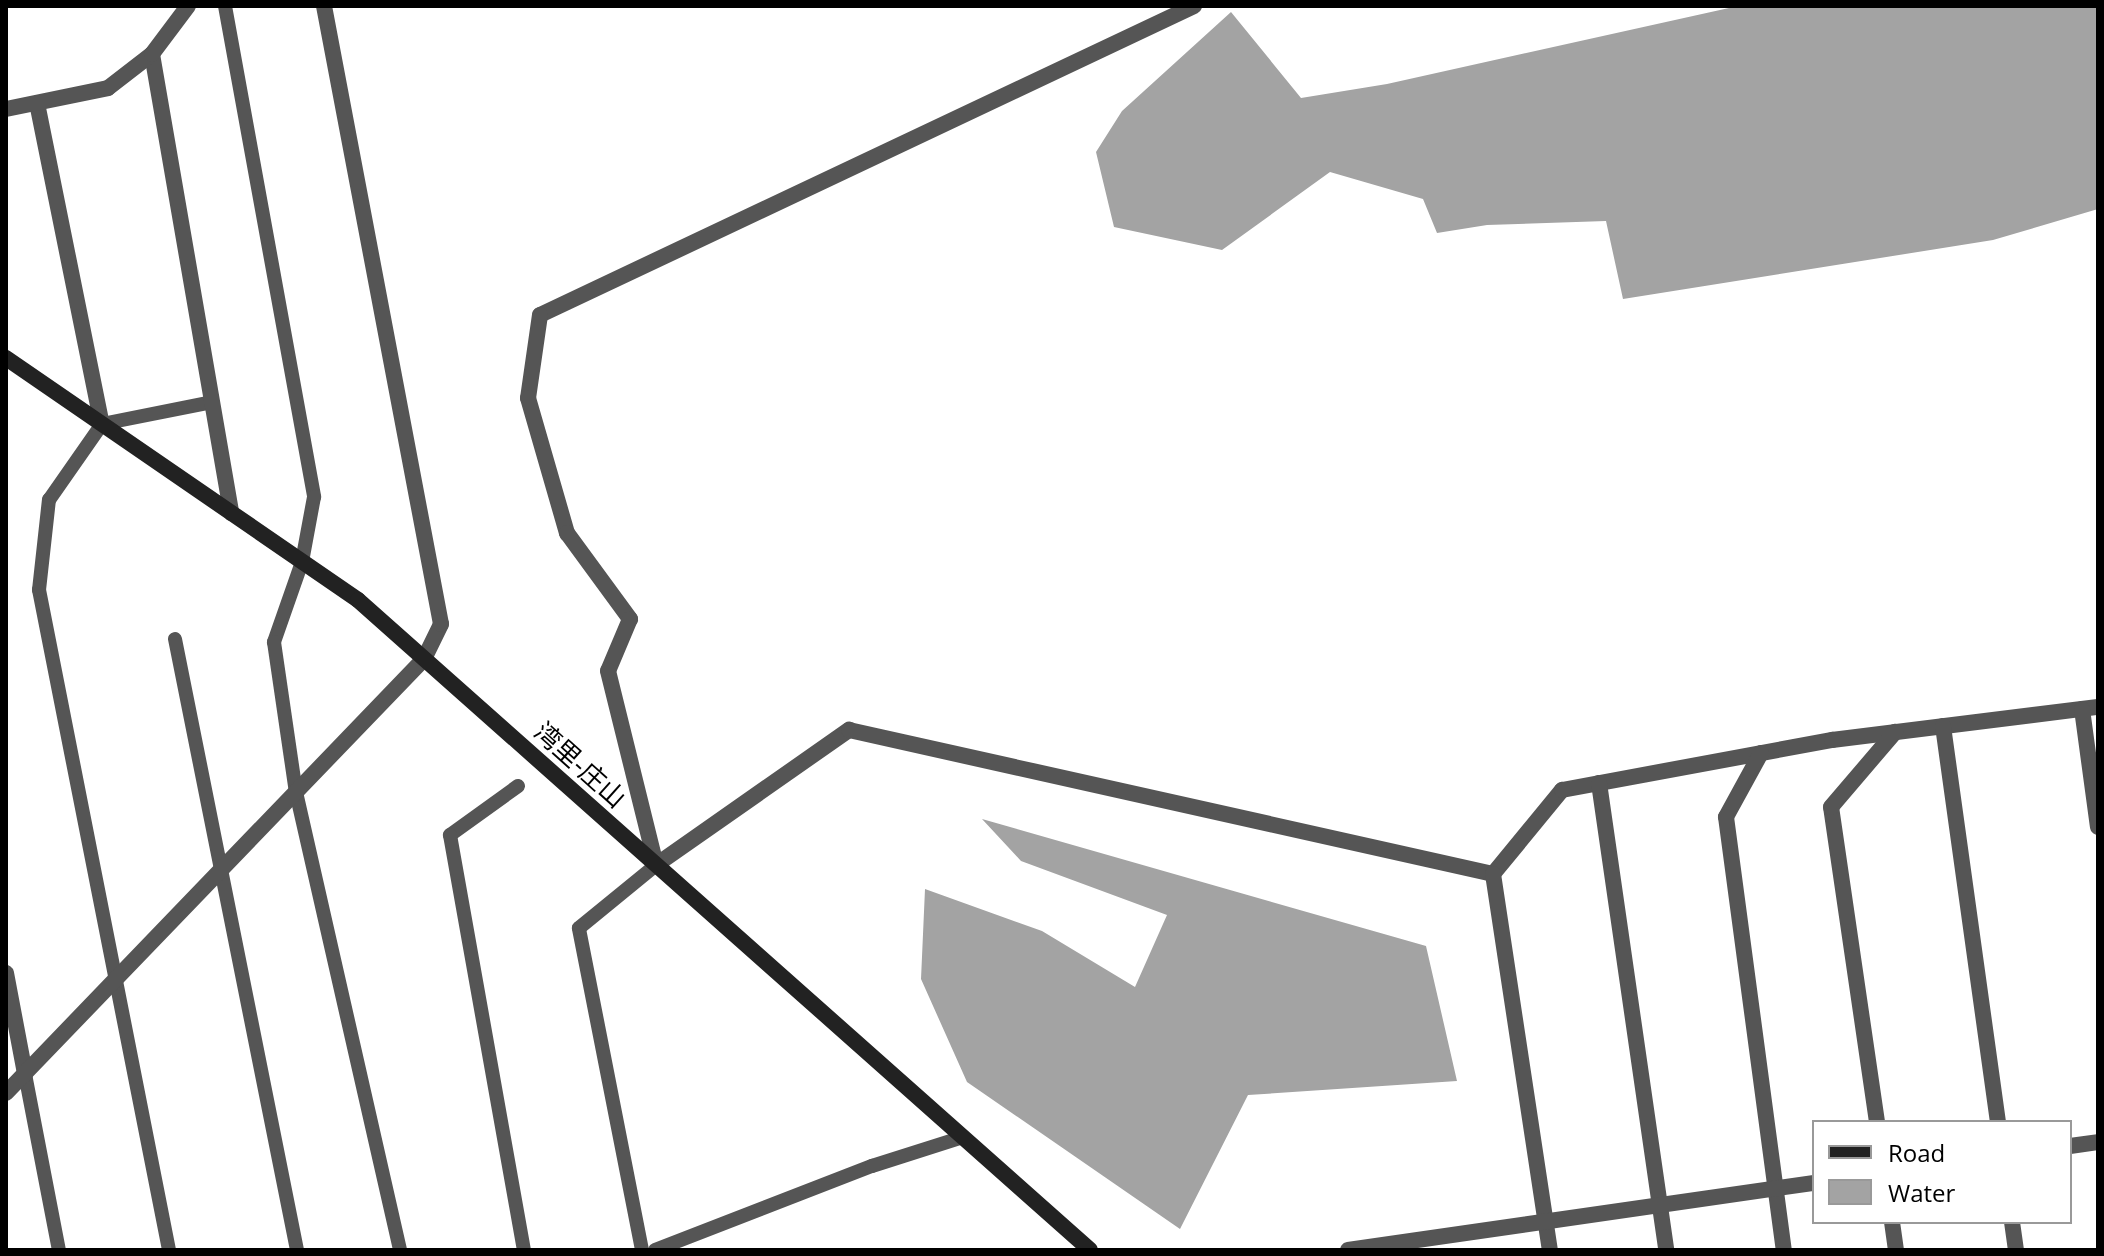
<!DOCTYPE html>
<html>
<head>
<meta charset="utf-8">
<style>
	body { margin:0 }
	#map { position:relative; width:2104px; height:1256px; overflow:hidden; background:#fff; font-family:"Open Sans","Noto Sans SC",sans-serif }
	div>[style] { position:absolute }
	.water>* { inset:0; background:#a3a3a3 }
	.lane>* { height:14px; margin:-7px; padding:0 7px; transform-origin:7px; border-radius:7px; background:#555 }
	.street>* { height:16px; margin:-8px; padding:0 8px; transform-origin:8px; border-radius:8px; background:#555 }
	.secondary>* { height:16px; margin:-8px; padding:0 8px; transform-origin:8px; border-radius:8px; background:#222 }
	span { translate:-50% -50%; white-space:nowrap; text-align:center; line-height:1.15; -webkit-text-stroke:6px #fff; paint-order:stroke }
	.street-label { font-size:26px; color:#000 }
	.frame { position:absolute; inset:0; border:8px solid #000; pointer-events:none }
	.legend { position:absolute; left:1812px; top:1120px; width:260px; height:104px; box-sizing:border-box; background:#fff; border:2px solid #999; margin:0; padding:10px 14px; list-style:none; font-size:24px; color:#000 }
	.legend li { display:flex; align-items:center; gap:16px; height:40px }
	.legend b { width:40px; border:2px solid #999 }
</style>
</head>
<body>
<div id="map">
	<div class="water">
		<div style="clip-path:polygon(1738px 6px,2098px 6px,2098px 209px,1993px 240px,1623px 299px,1606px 221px,1487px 225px,1437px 233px,1423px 199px,1330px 172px,1222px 250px,1114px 227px,1096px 152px,1122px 111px,1231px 12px,1301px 98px,1387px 84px)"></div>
		<div style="clip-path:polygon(982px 819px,1426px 946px,1457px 1081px,1248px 1095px,1180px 1229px,967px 1082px,921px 979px,925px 889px,1042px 931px,1135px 987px,1167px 915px,1021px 861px)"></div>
	</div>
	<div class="lane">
		<div style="left:225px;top:6px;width:499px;rotate:79.7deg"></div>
		<div style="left:314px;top:497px;width:66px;rotate:100.5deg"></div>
		<div style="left:302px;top:562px;width:85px;rotate:109.3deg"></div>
		<div style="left:274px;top:642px;width:152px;rotate:81.7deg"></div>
		<div style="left:296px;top:792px;width:470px;rotate:77.2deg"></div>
		<div style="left:175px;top:639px;width:623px;rotate:78.71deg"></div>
		<div style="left:518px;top:786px;width:84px;rotate:144.2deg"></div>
		<div style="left:450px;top:835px;width:422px;rotate:79.9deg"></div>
		<div style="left:25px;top:1074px;width:179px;rotate:79.1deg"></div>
		<div style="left:169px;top:1250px;width:673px;rotate:-101.14deg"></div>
		<div style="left:39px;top:590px;width:91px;rotate:-83.7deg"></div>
		<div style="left:49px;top:500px;width:93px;rotate:-55.1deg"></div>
		<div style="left:102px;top:424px;width:112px;rotate:-11.3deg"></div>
		<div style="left:642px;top:1250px;width:328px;rotate:-101.1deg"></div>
		<div style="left:579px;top:928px;width:99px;rotate:-39.3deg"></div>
		<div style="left:655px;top:1250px;width:233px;rotate:-21.2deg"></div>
		<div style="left:872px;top:1166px;width:96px;rotate:-17.7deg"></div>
	</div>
	<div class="street">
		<div style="left:1194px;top:6px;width:723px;rotate:154.71deg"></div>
		<div style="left:540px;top:315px;width:84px;rotate:98.2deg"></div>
		<div style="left:528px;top:398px;width:141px;rotate:73.9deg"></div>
		<div style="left:567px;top:533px;width:107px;rotate:53.8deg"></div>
		<div style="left:630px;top:619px;width:56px;rotate:112.9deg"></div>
		<div style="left:608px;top:671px;width:200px;rotate:76.1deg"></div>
		<div style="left:656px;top:865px;width:236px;rotate:-35deg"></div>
		<div style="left:849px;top:730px;width:660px;rotate:12.6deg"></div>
		<div style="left:1493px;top:874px;width:109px;rotate:-50.6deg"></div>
		<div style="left:1562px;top:790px;width:275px;rotate:-10.5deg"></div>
		<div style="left:1832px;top:740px;width:268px;rotate:-7.1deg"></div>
		<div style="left:152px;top:54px;width:466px;rotate:80.2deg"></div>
		<div style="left:37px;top:103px;width:328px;rotate:78.6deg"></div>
		<div style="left:6px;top:109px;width:104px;rotate:-11.6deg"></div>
		<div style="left:108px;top:88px;width:56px;rotate:-37.7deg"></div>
		<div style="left:152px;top:54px;width:60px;rotate:-53.1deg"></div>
		<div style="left:2082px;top:709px;width:119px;rotate:82.3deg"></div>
		<div style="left:1943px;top:726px;width:400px;rotate:82.1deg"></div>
		<div style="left:1761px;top:753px;width:73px;rotate:118.7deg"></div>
		<div style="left:1726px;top:817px;width:437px;rotate:82.4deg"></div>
		<div style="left:1599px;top:783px;width:472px;rotate:81.8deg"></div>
		<div style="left:1493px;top:874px;width:380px;rotate:81.4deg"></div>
		<div style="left:6px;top:973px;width:103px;rotate:79.3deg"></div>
		<div style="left:6px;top:1093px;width:603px;rotate:-46.08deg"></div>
		<div style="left:424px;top:659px;width:39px;rotate:-64deg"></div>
		<div style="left:441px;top:624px;width:629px;rotate:-100.72deg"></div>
		<div style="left:1877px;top:1122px;width:318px;rotate:-98.3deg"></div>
		<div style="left:1831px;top:807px;width:99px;rotate:-49.5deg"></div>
		<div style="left:2070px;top:1146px;width:28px;rotate:-8deg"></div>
		<div style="left:1892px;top:1222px;width:28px;rotate:82deg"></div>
		<div style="left:2012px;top:1222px;width:28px;rotate:82deg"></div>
		<div style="left:1348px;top:1250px;width:471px;rotate:-8.2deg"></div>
	</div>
	<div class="secondary">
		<div style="left:6px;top:358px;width:427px;rotate:34.5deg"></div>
		<div style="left:358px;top:600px;width:979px;rotate:41.6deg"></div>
	</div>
	<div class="street-label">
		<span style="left:580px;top:765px;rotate:42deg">湾里-庄山</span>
	</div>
	<div class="frame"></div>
	<ul class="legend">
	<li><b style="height:10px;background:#222"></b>Road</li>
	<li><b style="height:22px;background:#a3a3a3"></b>Water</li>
	</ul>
</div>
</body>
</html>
